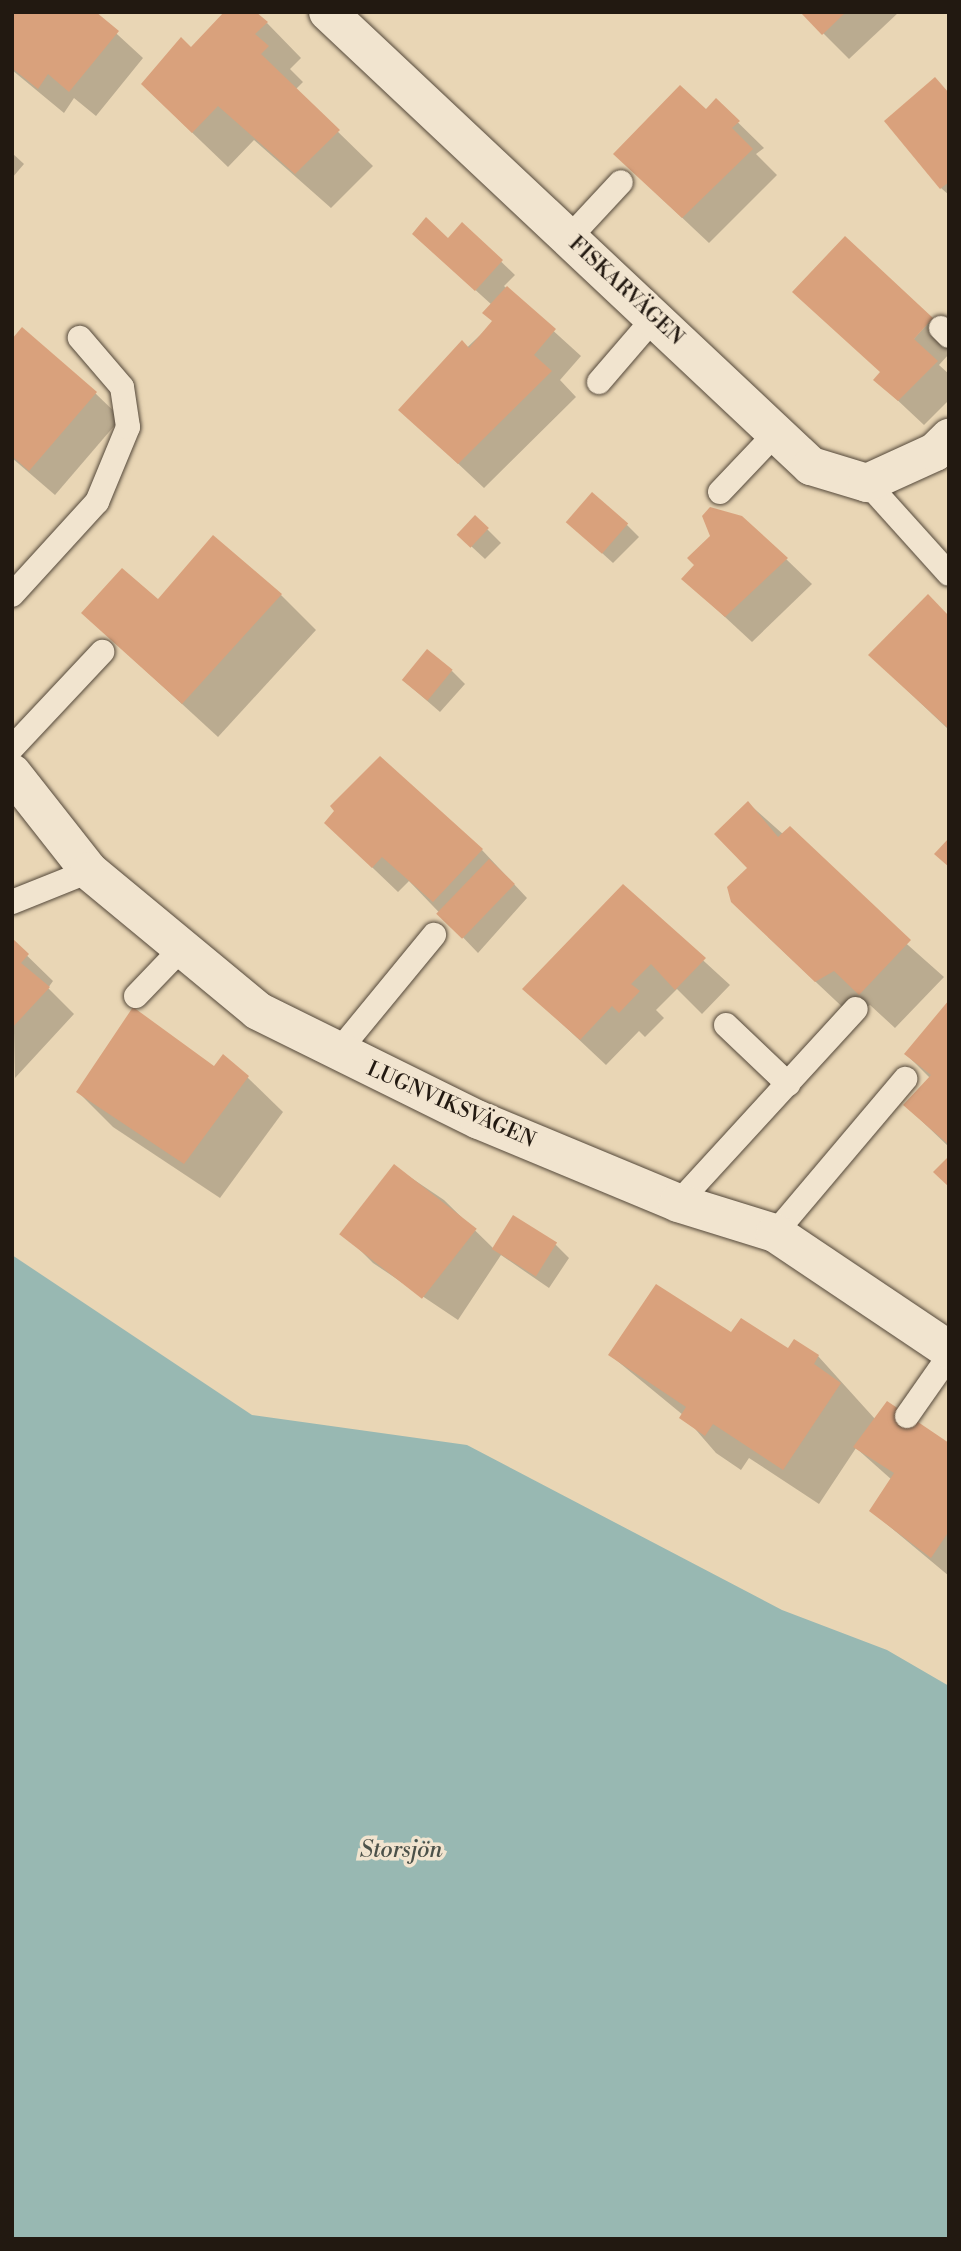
<!DOCTYPE html>
<html>
<head>
<meta charset="utf-8">
<style>
	body { margin:0 }
	#map { position:relative; width:961px; height:2251px; overflow:hidden; background:#e9d6b5; font-family:"Libre Bodoni",serif }
	div>[style] { position:absolute }
	.water>* { inset:0; background:#98b8b2 }
	.shadow>* { inset:0; background:#0003 }
	.building>* { inset:0; background:#d9a17c; transform-origin:0 0 }
	.roads { filter:drop-shadow(0 0 2px #54483a) drop-shadow(0 0 2px #54483a) }
	.service>* { height:24px; margin:-12px; padding:0 12px; transform-origin:12px; border-radius:12px; background:#f1e4cf }
	.minor>* { height:38px; margin:-19px; padding:0 19px; transform-origin:19px; border-radius:19px; background:#f1e4cf }
	span { translate:-50% -50%; white-space:nowrap; text-align:center; line-height:1.15; -webkit-text-stroke:7px #f1e4cf; paint-order:stroke }
	.street-label { font-size:21px; color:#221911 }
	.water-label { font-size:23px; color:#4b5149; font-style:italic }
	.frame { position:absolute; inset:0; border:14px solid #221911; pointer-events:none }
</style>
</head>
<body>
<div id="map">
	<div class="water">
		<div style="clip-path:polygon(12px 1255px,252px 1415px,467px 1445px,782px 1610px,887px 1650px,949px 1686px,949px 2239px,12px 2239px)"></div>
	</div>
	<div class="shadow">
		<div style="clip-path:polygon(12px 12px,93px 12px,143px 58px,96px 116px,74px 98px,64px 113px,12px 70px)"></div>
		<div style="clip-path:polygon(802px 12px,899px 12px,849px 59px)"></div>
		<div style="clip-path:polygon(267px 23px,301px 58px,290px 69px,303px 82px,295px 90px,373px 166px,331px 208px,254px 140px,228px 167px,178px 119px,191px 49px)"></div>
		<div style="clip-path:polygon(949px 93px,949px 195px,941px 188px)"></div>
		<div style="clip-path:polygon(716px 101px,764px 148px,756px 154px,777px 175px,709px 243px,641px 179px)"></div>
		<div style="clip-path:polygon(12px 153px,24px 164px,12px 178px)"></div>
		<div style="clip-path:polygon(462px 224px,515px 275px,504px 286px,581px 356px,560px 380px,576px 397px,484px 488px,401px 410px,494px 322px,492px 305px,428px 247px,448px 240px)"></div>
		<div style="clip-path:polygon(931px 320px,949px 337px,949px 354px,939px 365px,949px 374px,949px 400px,924px 425px,876px 380px)"></div>
		<div style="clip-path:polygon(12px 342px,95px 393px,121px 418px,55px 495px,12px 458px)"></div>
		<div style="clip-path:polygon(475px 517px,501px 543px,485px 559px,471px 546px)"></div>
		<div style="clip-path:polygon(626px 524px,639px 537px,613px 563px,580px 533px)"></div>
		<div style="clip-path:polygon(786px 559px,812px 584px,752px 642px,684px 579px,697px 565px)"></div>
		<div style="clip-path:polygon(281px 595px,316px 630px,218px 737px,83px 613px)"></div>
		<div style="clip-path:polygon(949px 616px,949px 730px,870px 655px)"></div>
		<div style="clip-path:polygon(452px 671px,465px 684px,440px 712px,403px 680px)"></div>
		<div style="clip-path:polygon(748px 803px,944px 977px,895px 1028px,870px 1005px,852px 1016px,768px 937px,750px 868px)"></div>
		<div style="clip-path:polygon(352px 848px,482px 850px,527px 898px,478px 953px,409px 881px,398px 892px)"></div>
		<div style="clip-path:polygon(623px 887px,730px 985px,702px 1014px,677px 989px,656px 1010px,664px 1018px,645px 1037px,639px 1031px,606px 1065px,525px 989px)"></div>
		<div style="clip-path:polygon(12px 941px,53px 981px,48px 988px,74px 1014px,15px 1078px)"></div>
		<div style="clip-path:polygon(949px 1002px,949px 1147px,905px 1105px,930px 1078px,906px 1054px)"></div>
		<div style="clip-path:polygon(247px 1077px,283px 1112px,220px 1198px,113px 1127px,78px 1092px)"></div>
		<div style="clip-path:polygon(395px 1167px,444px 1200px,494px 1249px,556px 1245px,569px 1258px,549px 1288px,501px 1255px,458px 1320px,373px 1263px,347px 1237px)"></div>
		<div style="clip-path:polygon(731px 1335px,788px 1350px,794px 1341px,818px 1356px,875px 1419px,949px 1445px,949px 1576px,871px 1511px,892px 1480px,856px 1448px,819px 1504px,749px 1458px,741px 1470px,716px 1453px,683px 1415px,610px 1355px)"></div>
	</div>
	<div class="building">
		<div style="clip-path:polygon(12px 12px,96px 12px,119px 31px,69px 92px,48px 74px,38px 89px,12px 68px)"></div>
		<div style="clip-path:polygon(224px 12px,256px 12px,268px 22px,255px 34px,269px 46px,261px 54px,340px 130px,295px 174px,218px 106px,192px 133px,141px 84px,181px 37px,191px 47px)"></div>
		<div style="clip-path:polygon(800px 12px,846px 12px,822px 35px)"></div>
		<div style="clip-path:polygon(935px 77px,949px 93px,949px 182px,940px 189px,884px 121px)"></div>
		<div style="clip-path:polygon(680px 85px,706px 109px,716px 98px,740px 121px,732px 128px,753px 149px,682px 218px,613px 154px)"></div>
		<div style="clip-path:polygon(426px 217px,448px 238px,462px 222px,503px 260px,475px 291px,412px 234px)"></div>
		<div style="clip-path:polygon(845px 236px,933px 318px,914px 339px,938px 361px,898px 401px,873px 380px,880px 372px,792px 292px)"></div>
		<div style="clip-path:polygon(507px 286px,556px 329px,534px 355px,552px 371px,458px 464px,398px 410px,462px 340px,469px 348px,492px 321px,482px 313px)"></div>
		<div style="clip-path:polygon(22px 327px,97px 392px,29px 471px,12px 456px,12px 339px)"></div>
		<div style="left:592px;top:492px;width:48px;height:40px;rotate:41deg"></div>
		<div style="clip-path:polygon(710px 507px,742px 516px,788px 558px,725px 617px,681px 579px,694px 565px,687px 558px,710px 536px,702px 516px)"></div>
		<div style="left:475px;top:515px;width:19px;height:27px;rotate:43deg"></div>
		<div style="clip-path:polygon(213px 535px,282px 594px,182px 704px,81px 613px,122px 568px,158px 599px)"></div>
		<div style="clip-path:polygon(928px 594px,949px 616px,949px 729px,868px 655px)"></div>
		<div style="left:427px;top:649px;width:33px;height:40px;rotate:39deg"></div>
		<div style="clip-path:polygon(380px 756px,483px 849px,433px 902px,382px 857px,372px 868px,324px 823px,334px 811px,330px 806px)"></div>
		<div style="clip-path:polygon(748px 801px,778px 837px,790px 826px,911px 940px,859px 995px,834px 971px,815px 982px,731px 902px,727px 887px,747px 868px,714px 834px)"></div>
		<div style="clip-path:polygon(949px 838px,949px 867px,934px 854px)"></div>
		<div style="left:489px;top:859px;width:36px;height:76px;rotate:44deg"></div>
		<div style="clip-path:polygon(623px 884px,706px 958px,675px 990px,651px 964px,631px 984px,640px 991px,619px 1013px,612px 1006px,580px 1040px,522px 989px)"></div>
		<div style="clip-path:polygon(12px 938px,29px 954px,21px 963px,50px 987px,12px 1028px)"></div>
		<div style="clip-path:polygon(949px 1000px,949px 1145px,903px 1105px,931px 1075px,904px 1054px)"></div>
		<div style="clip-path:polygon(133px 1007px,214px 1066px,223px 1054px,249px 1076px,184px 1164px,76px 1092px)"></div>
		<div style="clip-path:polygon(949px 1156px,949px 1187px,933px 1172px)"></div>
		<div style="left:394px;top:1164px;width:105px;height:89px;rotate:38deg"></div>
		<div style="left:513px;top:1215px;width:52px;height:40px;rotate:32deg"></div>
		<div style="clip-path:polygon(656px 1284px,731px 1332px,741px 1318px,788px 1348px,794px 1339px,819px 1355px,814px 1364px,841px 1383px,783px 1470px,713px 1424px,705px 1436px,679px 1418px,686px 1407px,608px 1355px)"></div>
		<div style="clip-path:polygon(887px 1401px,949px 1443px,949px 1531px,931px 1558px,869px 1511px,894px 1473px,853px 1447px)"></div>
	</div>
	<div class="roads">
		<div class="service">
			<div style="left:569px;top:238px;width:76px;rotate:-47.1deg"></div>
			<div style="left:941px;top:328px;width:11px;rotate:45deg"></div>
			<div style="left:599px;top:382px;width:84px;rotate:-49.3deg"></div>
			<div style="left:867px;top:483px;width:122px;rotate:48deg"></div>
			<div style="left:720px;top:492px;width:81px;rotate:-46.5deg"></div>
			<div style="left:12px;top:595px;width:126px;rotate:-47.6deg"></div>
			<div style="left:97px;top:502px;width:81px;rotate:-67.5deg"></div>
			<div style="left:128px;top:427px;width:40px;rotate:-98.5deg"></div>
			<div style="left:122px;top:387px;width:65px;rotate:-130.6deg"></div>
			<div style="left:12px;top:748px;width:132px;rotate:-46.8deg"></div>
			<div style="left:12px;top:902px;width:83px;rotate:-21.9deg"></div>
			<div style="left:136px;top:996px;width:66px;rotate:-46.2deg"></div>
			<div style="left:726px;top:1025px;width:86px;rotate:43.6deg"></div>
			<div style="left:337px;top:1053px;width:153px;rotate:-50.6deg"></div>
			<div style="left:678px;top:1203px;width:263px;rotate:-47.5deg"></div>
			<div style="left:775px;top:1233px;width:202px;rotate:-49.8deg"></div>
			<div style="left:907px;top:1416px;width:73px;rotate:-55deg"></div>
		</div>
		<div class="minor">
			<div style="left:328px;top:12px;width:663px;rotate:43.23deg"></div>
			<div style="left:811px;top:466px;width:59px;rotate:16.9deg"></div>
			<div style="left:867px;top:483px;width:75px;rotate:-24.5deg"></div>
			<div style="left:935px;top:452px;width:20px;rotate:-45deg"></div>
			<div style="left:12px;top:773px;width:125px;rotate:51.8deg"></div>
			<div style="left:89px;top:871px;width:219px;rotate:39.6deg"></div>
			<div style="left:258px;top:1011px;width:246px;rotate:26.3deg"></div>
			<div style="left:479px;top:1120px;width:216px;rotate:22.6deg"></div>
			<div style="left:678px;top:1203px;width:102px;rotate:17.2deg"></div>
			<div style="left:775px;top:1233px;width:210px;rotate:33.9deg"></div>
		</div>
	</div>
	<div class="street-label">
		<span style="left:626px;top:291px;rotate:43deg">FISKARVÄGEN</span>
		<span style="left:451px;top:1105px;rotate:24deg">LUGNVIKSVÄGEN</span>
	</div>
	<div class="water-label">
		<span style="left:401px;top:1850px">Storsjön</span>
	</div>
	<div class="frame"></div>
</div>
</body>
</html>
